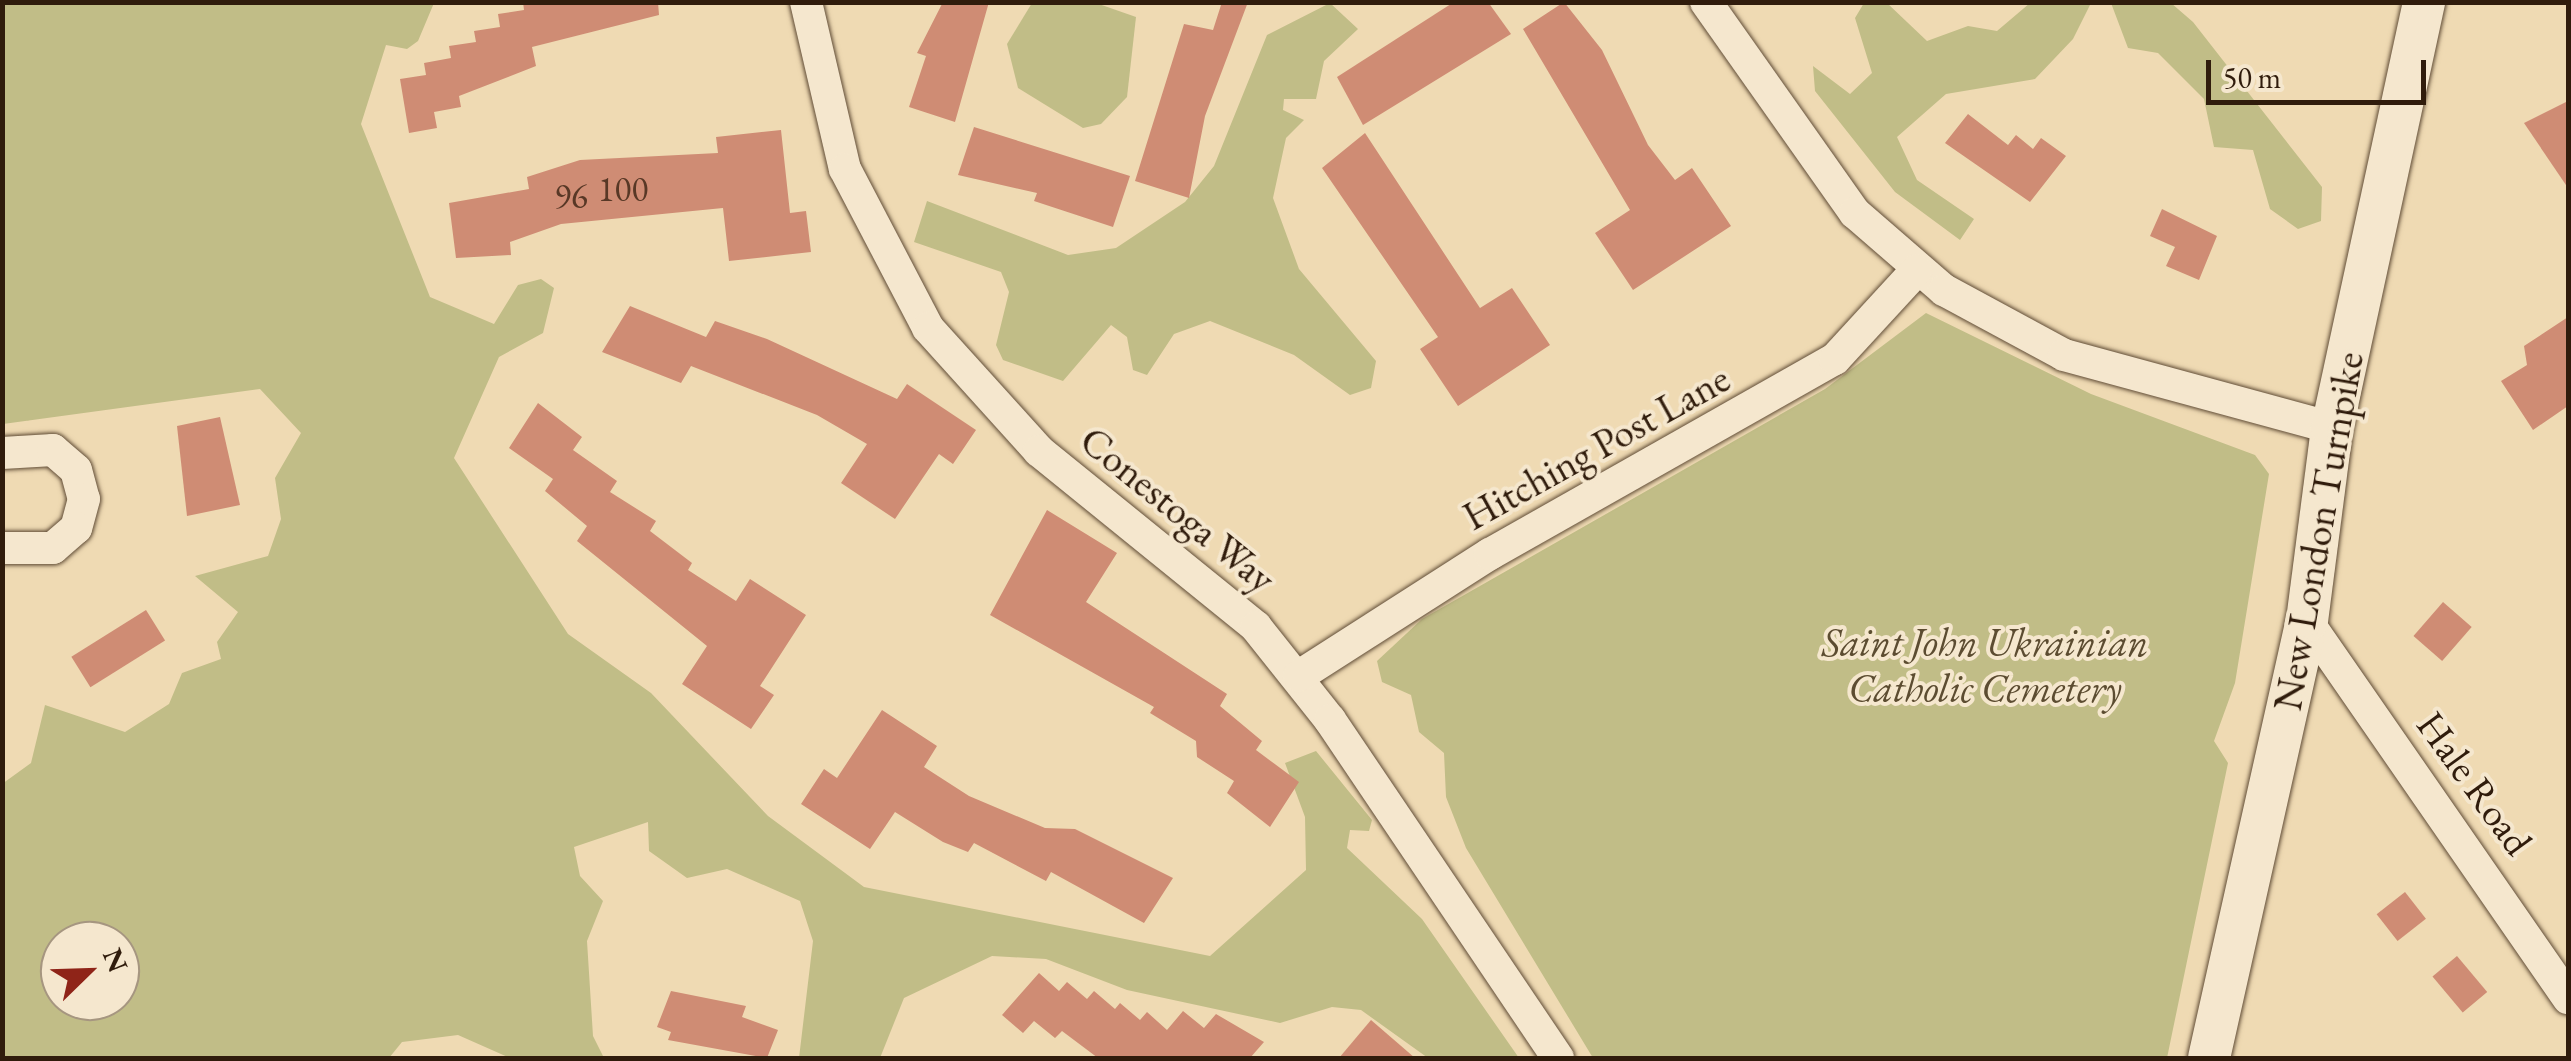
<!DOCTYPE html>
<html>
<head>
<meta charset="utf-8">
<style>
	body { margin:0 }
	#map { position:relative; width:2571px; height:1061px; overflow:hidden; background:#efdab3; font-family:"EB Garamond",serif }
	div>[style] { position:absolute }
	.green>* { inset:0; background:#c1bd87 }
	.building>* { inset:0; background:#cf8c74; transform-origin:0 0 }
	.roads { filter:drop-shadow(0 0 2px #604c36) drop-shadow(0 0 2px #604c36) }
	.minor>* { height:32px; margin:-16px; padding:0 16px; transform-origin:16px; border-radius:16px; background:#f5e7ce }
	.tertiary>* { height:42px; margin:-21px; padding:0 21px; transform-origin:21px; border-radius:21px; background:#f5e7ce }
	span { translate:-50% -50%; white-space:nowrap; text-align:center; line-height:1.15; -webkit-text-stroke:8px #f5e7ce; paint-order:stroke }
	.number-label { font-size:35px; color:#583826 }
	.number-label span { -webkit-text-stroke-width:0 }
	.street-label { font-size:40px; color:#301c0c }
	.park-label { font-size:40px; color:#5c4c31; font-style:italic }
	.frame { position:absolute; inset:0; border:5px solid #301c0c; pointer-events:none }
	.north { position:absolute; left:40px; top:921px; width:100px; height:100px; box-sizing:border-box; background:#f5e7ce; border:2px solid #a69680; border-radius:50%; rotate:67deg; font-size:28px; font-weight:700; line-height:40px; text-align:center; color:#301c0c }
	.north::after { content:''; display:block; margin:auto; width:35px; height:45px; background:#8f2418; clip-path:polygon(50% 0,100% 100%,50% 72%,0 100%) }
	.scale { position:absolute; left:2206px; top:60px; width:220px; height:45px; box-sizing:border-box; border:5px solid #301c0c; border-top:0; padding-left:12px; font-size:30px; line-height:35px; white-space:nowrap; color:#301c0c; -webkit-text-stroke:8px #f5e7ce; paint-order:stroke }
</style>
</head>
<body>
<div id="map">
	<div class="green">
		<div style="clip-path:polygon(evenodd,3px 3px,434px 3px,418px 41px,407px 49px,386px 45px,361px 124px,430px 297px,494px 324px,518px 285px,541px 279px,554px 288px,543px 333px,499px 357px,454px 458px,568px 634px,651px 693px,768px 816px,864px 887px,1210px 956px,1306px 870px,1305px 817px,1285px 763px,1316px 751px,1372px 820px,1369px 831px,1350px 830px,1347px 848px,1422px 919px,1519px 1058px,1428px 1058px,1361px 1010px,1332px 1007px,1280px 1023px,1127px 990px,1046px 959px,992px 956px,904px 998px,880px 1058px,799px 1058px,813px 941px,800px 901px,727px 869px,687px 878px,649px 851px,648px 822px,574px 847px,580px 876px,603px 901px,587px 941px,593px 1036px,604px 1058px,510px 1058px,458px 1035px,402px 1042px,389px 1058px,3px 1058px,2px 784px,31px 763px,45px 705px,125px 732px,169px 704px,182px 673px,221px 659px,217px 642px,238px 612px,195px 576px,268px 556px,281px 519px,275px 478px,301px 433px,260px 389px,3px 424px,3px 3px,60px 941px,120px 941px,120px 1001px,60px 1001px,60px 941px)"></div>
		<div style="clip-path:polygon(1032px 3px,1096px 3px,1136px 17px,1127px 97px,1101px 124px,1083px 128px,1018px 88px,1007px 44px)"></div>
		<div style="clip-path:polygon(1330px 3px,1358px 29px,1324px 61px,1316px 99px,1284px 99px,1283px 110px,1304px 120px,1286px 138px,1273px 198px,1299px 269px,1376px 361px,1371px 388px,1350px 395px,1294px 355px,1210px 321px,1174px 334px,1147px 375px,1133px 370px,1127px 337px,1111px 325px,1063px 381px,1003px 360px,996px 345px,1009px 292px,1001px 272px,914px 242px,927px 201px,1068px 255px,1116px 248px,1185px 202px,1214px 166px,1267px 35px)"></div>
		<div style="clip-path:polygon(1864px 3px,1887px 3px,1927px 41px,1968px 26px,1997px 31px,2030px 3px,2091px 3px,2073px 39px,2035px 79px,1946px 94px,1897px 137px,1917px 180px,1974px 219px,1960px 240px,1895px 192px,1815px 91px,1813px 66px,1850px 94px,1872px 73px,1855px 18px)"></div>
		<div style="clip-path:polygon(2111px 3px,2171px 3px,2193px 22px,2322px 187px,2321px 221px,2298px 229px,2270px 209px,2253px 150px,2214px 147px,2204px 99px,2158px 53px,2128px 48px)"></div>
		<div style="clip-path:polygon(1926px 313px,2091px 394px,2255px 455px,2269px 474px,2235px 683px,2214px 741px,2228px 763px,2167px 1058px,1593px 1058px,1466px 848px,1446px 797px,1444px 753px,1419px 732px,1411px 695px,1382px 682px,1377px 661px,1422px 619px,1825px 389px)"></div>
	</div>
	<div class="building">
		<div style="clip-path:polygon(523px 2px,658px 2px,659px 15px,532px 47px,536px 66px,459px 96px,461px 107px,434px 112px,437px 128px,409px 133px,400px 79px,426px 75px,424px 63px,451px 58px,449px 46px,476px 42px,474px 31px,500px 27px,498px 14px,524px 10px)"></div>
		<div style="clip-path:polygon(943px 2px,989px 2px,955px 122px,909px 107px,926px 56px,917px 53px)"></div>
		<div style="clip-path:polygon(1222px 2px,1248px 2px,1205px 116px,1189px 198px,1135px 181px,1184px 24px,1213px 30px)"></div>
		<div style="clip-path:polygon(1454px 2px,1488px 2px,1511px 34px,1363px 125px,1337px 77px)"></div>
		<div style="clip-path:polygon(1564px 2px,1602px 50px,1648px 145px,1675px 180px,1692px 168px,1731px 226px,1633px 290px,1595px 233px,1630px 210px,1523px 29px)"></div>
		<div style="clip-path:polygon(2568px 101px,2568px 188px,2524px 123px)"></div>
		<div style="clip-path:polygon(1968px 114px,2008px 145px,2016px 135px,2033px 149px,2041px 138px,2066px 156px,2030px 202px,1945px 143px)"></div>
		<div style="clip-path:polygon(974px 127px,1130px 176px,1113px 227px,1034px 201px,1037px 193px,958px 175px)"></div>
		<div style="clip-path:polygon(781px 130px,790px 213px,806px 211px,811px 252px,729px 261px,723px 208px,561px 224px,510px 242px,511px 255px,456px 258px,449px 203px,529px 189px,527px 177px,580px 160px,718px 153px,716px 137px)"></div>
		<div style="clip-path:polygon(1365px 133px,1480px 308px,1512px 288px,1550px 345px,1458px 406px,1420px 349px,1438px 337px,1322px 168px)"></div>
		<div style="clip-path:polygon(2162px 209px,2217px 236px,2199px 280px,2166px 266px,2175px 247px,2150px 236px)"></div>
		<div style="clip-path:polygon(630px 306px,706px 337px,715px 321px,767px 339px,897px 399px,907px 384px,976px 430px,953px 464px,939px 454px,895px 519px,841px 483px,867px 444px,817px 415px,691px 366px,681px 383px,602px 352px)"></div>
		<div style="clip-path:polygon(2568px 317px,2568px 406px,2533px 430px,2501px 381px,2527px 365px,2524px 346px)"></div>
		<div style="clip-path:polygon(538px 403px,582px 437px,573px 450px,617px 481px,610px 492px,656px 521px,650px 531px,692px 563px,688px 570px,736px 601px,750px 579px,806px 615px,760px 686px,774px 695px,751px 729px,682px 684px,707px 646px,577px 541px,587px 526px,545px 491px,553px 479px,509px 448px)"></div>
		<div style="clip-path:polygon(220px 417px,240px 505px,187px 516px,177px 426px)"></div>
		<div style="clip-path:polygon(1047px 510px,1117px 553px,1086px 602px,1227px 694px,1220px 706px,1262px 741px,1256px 750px,1299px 782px,1270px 827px,1227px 793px,1234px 781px,1197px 757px,1196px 741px,1150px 713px,1154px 707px,990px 615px)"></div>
		<div style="left:2443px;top:602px;width:38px;height:45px;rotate:41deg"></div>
		<div style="left:146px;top:610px;width:36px;height:88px;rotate:58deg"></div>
		<div style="clip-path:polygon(882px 710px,937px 746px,924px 767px,969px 796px,1045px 828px,1075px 829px,1173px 878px,1144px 923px,1051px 872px,1046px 881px,974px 843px,968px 852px,943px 842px,895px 812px,870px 849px,801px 804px,824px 769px,837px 778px)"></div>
		<div style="left:2405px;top:892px;width:34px;height:36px;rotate:52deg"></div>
		<div style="left:2457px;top:956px;width:47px;height:32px;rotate:50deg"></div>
		<div style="clip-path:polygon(1039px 973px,1059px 991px,1067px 982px,1087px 999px,1094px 991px,1115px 1009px,1120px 1003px,1140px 1020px,1147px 1012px,1167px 1030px,1183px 1011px,1204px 1028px,1216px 1014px,1264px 1042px,1250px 1058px,1098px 1058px,1062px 1031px,1055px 1038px,1034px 1021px,1023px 1033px,1002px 1015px)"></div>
		<div style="clip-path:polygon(671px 991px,746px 1006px,742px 1017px,778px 1030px,767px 1058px,668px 1040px,671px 1032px,657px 1027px)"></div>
		<div style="clip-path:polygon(1371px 1020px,1415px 1058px,1339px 1058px)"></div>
	</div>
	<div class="roads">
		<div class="minor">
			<div style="left:806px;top:2px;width:171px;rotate:76.9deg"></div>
			<div style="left:845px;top:169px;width:179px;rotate:62.4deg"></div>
			<div style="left:928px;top:328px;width:166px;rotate:47.9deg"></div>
			<div style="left:1039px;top:451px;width:279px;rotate:39deg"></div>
			<div style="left:1256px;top:627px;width:119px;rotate:51.5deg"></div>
			<div style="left:1330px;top:720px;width:408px;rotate:56deg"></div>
			<div style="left:1706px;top:2px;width:258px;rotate:54.8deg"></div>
			<div style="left:1855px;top:213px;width:118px;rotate:40.9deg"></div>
			<div style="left:1944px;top:290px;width:136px;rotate:28.4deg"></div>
			<div style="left:2064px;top:355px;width:278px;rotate:15.2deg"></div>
			<div style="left:2px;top:453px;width:51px;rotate:-3.4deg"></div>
			<div style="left:53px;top:450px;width:30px;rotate:41deg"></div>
			<div style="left:76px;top:470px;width:30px;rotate:75deg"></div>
			<div style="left:84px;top:499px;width:30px;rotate:105deg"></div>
			<div style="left:76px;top:528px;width:30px;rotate:139deg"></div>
			<div style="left:53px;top:548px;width:51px;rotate:180deg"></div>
			<div style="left:2307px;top:621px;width:459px;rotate:55.3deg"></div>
			<div style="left:1299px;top:676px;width:227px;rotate:-32.6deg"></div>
			<div style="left:1490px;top:554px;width:396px;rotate:-29.5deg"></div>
			<div style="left:1835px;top:359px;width:120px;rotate:-47.4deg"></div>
		</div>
		<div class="tertiary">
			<div style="left:2209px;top:1058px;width:448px;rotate:-77.4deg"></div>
			<div style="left:2307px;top:621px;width:195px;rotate:-82.6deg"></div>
			<div style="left:2332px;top:428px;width:436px;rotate:-77.8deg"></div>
		</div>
	</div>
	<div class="number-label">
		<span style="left:623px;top:189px">100</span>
		<span style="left:571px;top:196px">96</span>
	</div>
	<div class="street-label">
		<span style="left:1596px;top:447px;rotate:-29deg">Hitching Post Lane</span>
		<span style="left:1178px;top:509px;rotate:39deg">Conestoga Way</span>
		<span style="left:2318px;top:531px;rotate:-80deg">New London Turnpike</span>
		<span style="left:2475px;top:783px;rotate:54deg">Hale Road</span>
	</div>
	<div class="park-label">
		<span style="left:1985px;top:665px">Saint John Ukrainian<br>Catholic Cemetery</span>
	</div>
	<div class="frame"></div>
	<div class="north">N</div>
	<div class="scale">50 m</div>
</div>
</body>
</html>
